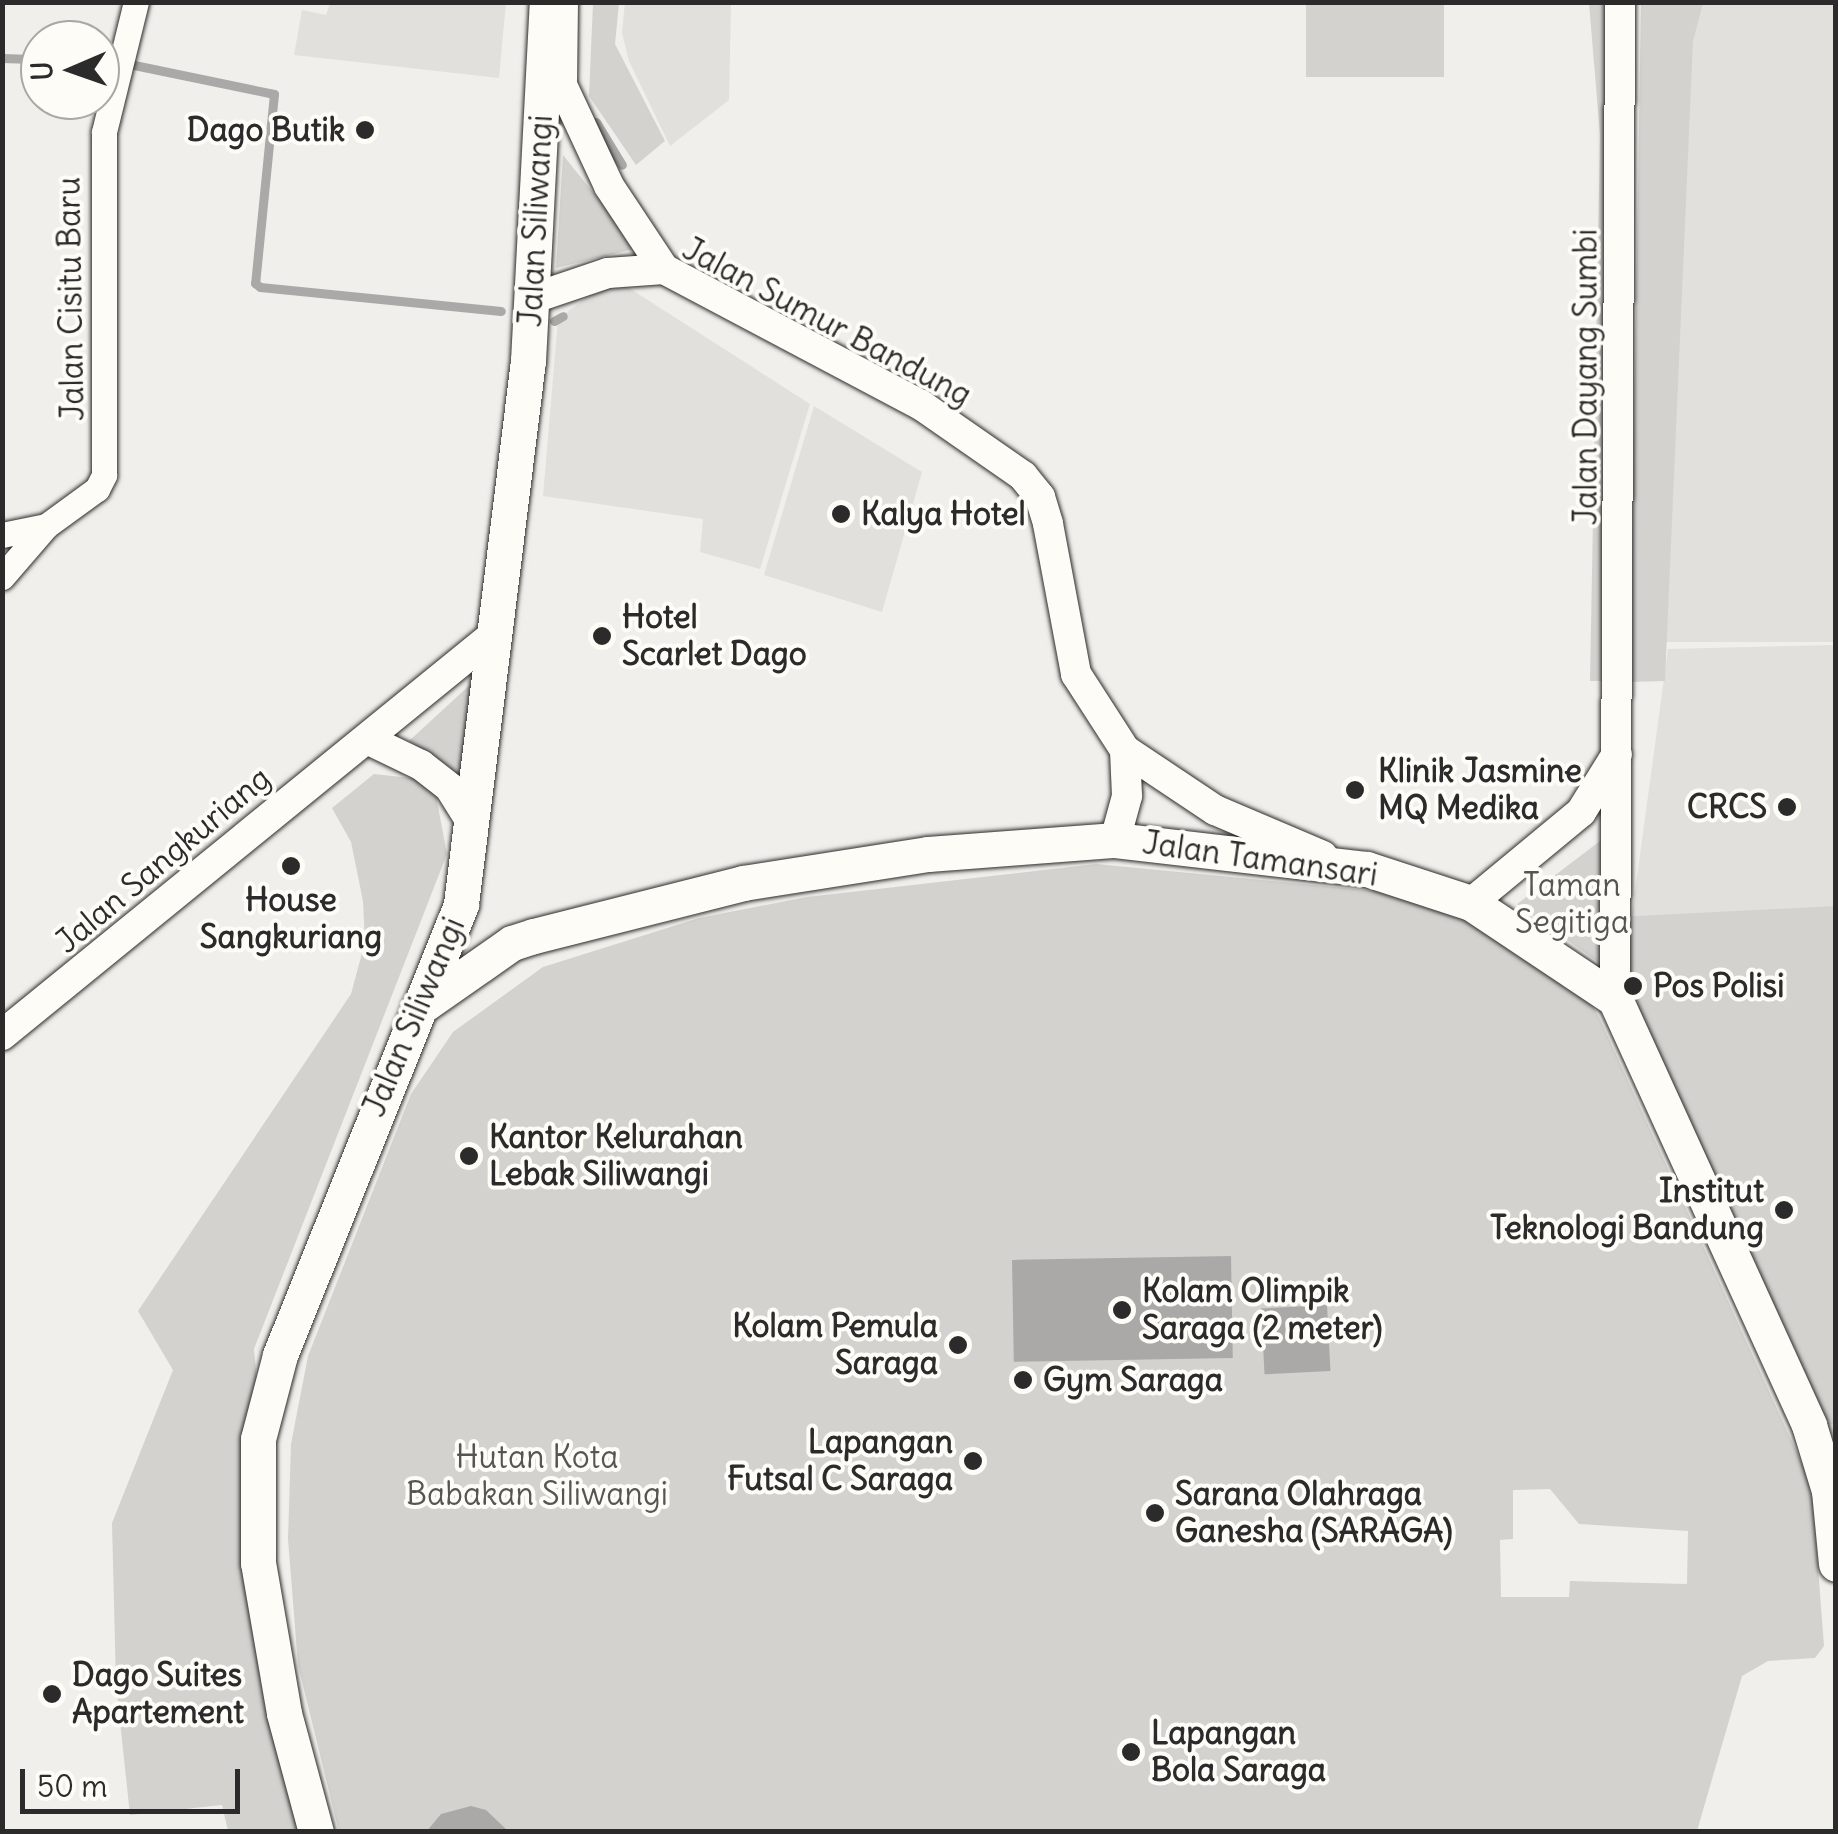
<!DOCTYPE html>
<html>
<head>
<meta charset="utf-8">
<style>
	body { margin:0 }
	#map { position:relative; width:1838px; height:1834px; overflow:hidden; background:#f0efeb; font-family:Delius,sans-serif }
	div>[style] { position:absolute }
	.built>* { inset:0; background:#e1e0dc; transform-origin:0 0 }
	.green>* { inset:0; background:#d3d2cf; transform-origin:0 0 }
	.water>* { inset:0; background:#aaa9a7; transform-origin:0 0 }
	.stream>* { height:9px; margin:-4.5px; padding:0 4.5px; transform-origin:4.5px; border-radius:4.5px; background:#aaa9a7 }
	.roads { filter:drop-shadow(0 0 2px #2b2b2b) drop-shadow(0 0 2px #2b2b2b) }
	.minor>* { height:25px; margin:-12.5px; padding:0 12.5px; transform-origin:12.5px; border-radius:12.5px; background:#fdfcf7 }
	.tertiary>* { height:30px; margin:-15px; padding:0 15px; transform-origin:15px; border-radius:15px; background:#fdfcf7 }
	.secondary>* { height:35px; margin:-17.5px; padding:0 17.5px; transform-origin:17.5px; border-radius:17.5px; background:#fdfcf7 }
	.dots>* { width:28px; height:28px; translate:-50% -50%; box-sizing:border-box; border:5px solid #fdfcf7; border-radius:50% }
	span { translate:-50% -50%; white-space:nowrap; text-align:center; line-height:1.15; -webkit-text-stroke:8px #fdfcf7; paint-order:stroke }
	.poi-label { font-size:32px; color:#2b2b2b; font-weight:700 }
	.right { translate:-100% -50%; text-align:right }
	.left { translate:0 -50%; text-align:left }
	.street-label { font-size:32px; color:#2b2b2b }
	.park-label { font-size:32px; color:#555554 }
	.frame { position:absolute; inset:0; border:5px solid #2b2b2b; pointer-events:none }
	.north { position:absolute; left:20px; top:20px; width:100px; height:100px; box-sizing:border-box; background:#fdfcf7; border:2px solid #a9a8a5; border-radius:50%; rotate:268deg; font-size:28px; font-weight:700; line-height:40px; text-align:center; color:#2b2b2b }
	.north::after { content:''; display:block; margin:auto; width:35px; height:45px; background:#2b2b2b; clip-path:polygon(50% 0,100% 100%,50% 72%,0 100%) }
	.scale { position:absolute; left:20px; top:1769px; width:220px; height:45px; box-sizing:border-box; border:5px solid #2b2b2b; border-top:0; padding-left:12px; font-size:30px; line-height:35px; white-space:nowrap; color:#2b2b2b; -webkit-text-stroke:8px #fdfcf7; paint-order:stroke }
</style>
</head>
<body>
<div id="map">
	<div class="built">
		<div style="clip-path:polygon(625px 2px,731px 3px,729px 100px,670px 146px,629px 61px,622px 33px)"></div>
		<div style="clip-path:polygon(330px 3px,506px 3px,499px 78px,294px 55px,302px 10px,326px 15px)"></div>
		<div style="left:1660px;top:3px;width:175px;height:639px"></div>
		<div style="clip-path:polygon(603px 285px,626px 286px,810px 404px,760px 569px,700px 552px,703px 519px,543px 496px,558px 319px)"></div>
		<div style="clip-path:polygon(814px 406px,922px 472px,882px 612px,764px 575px)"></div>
		<div style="clip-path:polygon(1835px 645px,1835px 1483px,1629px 936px,1668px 649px)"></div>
	</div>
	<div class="green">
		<div style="clip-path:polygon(593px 3px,619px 3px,615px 44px,665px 141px,636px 165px,589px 96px)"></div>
		<div style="left:1306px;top:3px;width:138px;height:74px"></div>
		<div style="clip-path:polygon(1589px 3px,1627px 3px,1617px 681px,1590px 681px,1600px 135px)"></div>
		<div style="clip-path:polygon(1641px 3px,1703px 3px,1693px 41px,1665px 681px,1630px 682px)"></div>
		<div style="clip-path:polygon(563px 155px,635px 245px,634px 249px,556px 268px)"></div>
		<div style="clip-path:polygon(486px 670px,471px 782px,409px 741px)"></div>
		<div style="clip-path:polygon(374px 774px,419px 779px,436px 796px,447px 854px,254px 1349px,298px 1831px,228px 1831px,222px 1805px,130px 1815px,116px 1684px,112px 1523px,173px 1370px,138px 1311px,351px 994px,365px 942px,363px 901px,351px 842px,332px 808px)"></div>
		<div style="clip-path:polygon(1604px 838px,1602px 965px,1517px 904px)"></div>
		<div style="clip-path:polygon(evenodd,1096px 864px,1406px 894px,1463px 911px,1589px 1001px,1599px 1017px,1804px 1468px,1813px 1502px,1824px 1646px,1815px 1658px,1768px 1661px,1742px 1676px,1697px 1831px,339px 1832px,298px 1665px,288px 1539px,291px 1444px,308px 1356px,411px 1094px,453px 1032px,543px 967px,699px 918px,807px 897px,1096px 864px,1550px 1489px,1579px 1524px,1688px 1531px,1687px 1584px,1570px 1581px,1569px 1597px,1501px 1597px,1500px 1540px,1513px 1539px,1513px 1490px,1550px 1489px)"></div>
		<div style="clip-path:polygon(1835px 906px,1835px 1424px,1809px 1425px,1615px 999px,1617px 917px)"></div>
	</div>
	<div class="water">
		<div style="left:1231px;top:1256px;width:102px;height:219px;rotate:89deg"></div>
		<div style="left:1327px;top:1305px;width:66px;height:66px;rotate:87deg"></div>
		<div style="clip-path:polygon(471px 1806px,486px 1810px,508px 1831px,427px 1831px,441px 1814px)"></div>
	</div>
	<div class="stream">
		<div style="left:2px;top:58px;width:38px;rotate:2deg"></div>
		<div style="left:100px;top:59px;width:4px"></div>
		<div style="left:134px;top:65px;width:143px;rotate:11.7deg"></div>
		<div style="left:274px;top:94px;width:190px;rotate:95.7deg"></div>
		<div style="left:255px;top:283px;width:6px;rotate:39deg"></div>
		<div style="left:260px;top:287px;width:242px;rotate:5.7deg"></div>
		<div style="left:596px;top:122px;width:50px;rotate:58.8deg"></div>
		<div style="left:554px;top:321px;width:10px;rotate:-29deg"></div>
	</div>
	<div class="roads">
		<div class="minor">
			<div style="left:2px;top:535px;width:45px;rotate:-11.6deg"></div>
			<div style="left:46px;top:526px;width:63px;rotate:-36deg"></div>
			<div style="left:97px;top:489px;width:16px;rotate:-63deg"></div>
			<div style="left:104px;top:475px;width:343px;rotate:-90deg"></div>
			<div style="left:104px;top:132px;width:134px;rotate:-76.2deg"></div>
			<div style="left:2px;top:577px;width:67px;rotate:-49.2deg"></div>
		</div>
		<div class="tertiary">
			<div style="left:563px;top:2px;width:83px;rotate:90.7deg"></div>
			<div style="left:562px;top:85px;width:111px;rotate:65deg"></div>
			<div style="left:609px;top:186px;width:100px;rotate:56.5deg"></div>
			<div style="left:531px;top:299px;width:81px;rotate:-18.7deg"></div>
			<div style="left:608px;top:273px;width:56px;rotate:-4.1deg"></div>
			<div style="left:664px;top:269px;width:291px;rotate:27.9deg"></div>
			<div style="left:921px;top:405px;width:124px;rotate:34.8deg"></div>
			<div style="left:1023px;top:476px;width:27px;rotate:51deg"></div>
			<div style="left:1040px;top:497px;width:28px;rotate:73deg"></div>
			<div style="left:1048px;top:524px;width:153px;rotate:79.4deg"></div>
			<div style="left:1076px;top:674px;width:90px;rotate:57.2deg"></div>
			<div style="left:1125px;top:750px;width:108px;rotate:33.7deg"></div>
			<div style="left:1215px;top:810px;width:117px;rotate:23.1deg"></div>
			<div style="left:369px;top:740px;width:58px;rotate:25.7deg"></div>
			<div style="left:421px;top:765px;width:37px;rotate:38deg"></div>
			<div style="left:450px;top:788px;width:36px;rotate:58deg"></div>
			<div style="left:1115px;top:840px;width:46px;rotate:-74.7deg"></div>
			<div style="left:1127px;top:796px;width:46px;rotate:-92.5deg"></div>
			<div style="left:1471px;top:903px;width:143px;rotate:-39.6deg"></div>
			<div style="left:1581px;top:812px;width:68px;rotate:-58.2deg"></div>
			<div style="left:1615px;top:999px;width:997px;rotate:-89.71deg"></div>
			<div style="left:2px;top:1035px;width:637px;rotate:-39.14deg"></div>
		</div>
		<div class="secondary">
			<div style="left:419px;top:1008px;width:113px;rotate:-35deg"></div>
			<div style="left:512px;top:943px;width:23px;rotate:-18deg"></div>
			<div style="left:534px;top:936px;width:216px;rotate:-14.2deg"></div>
			<div style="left:743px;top:883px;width:187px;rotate:-8.9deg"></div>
			<div style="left:928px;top:854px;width:188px;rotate:-4.3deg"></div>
			<div style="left:1115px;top:840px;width:254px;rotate:6.6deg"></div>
			<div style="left:1367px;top:869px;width:109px;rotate:18.1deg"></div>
			<div style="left:1471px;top:903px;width:173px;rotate:33.7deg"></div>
			<div style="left:1615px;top:999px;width:468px;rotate:65.5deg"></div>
			<div style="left:1809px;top:1425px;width:69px;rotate:73.1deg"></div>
			<div style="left:1829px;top:1491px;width:73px;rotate:84.5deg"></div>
			<div style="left:316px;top:1832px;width:123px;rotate:-105.1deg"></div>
			<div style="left:284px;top:1713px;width:152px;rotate:-99.8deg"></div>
			<div style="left:258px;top:1563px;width:124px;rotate:-90deg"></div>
			<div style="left:258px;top:1439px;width:87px;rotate:-75.3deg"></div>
			<div style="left:280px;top:1355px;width:486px;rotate:-68.1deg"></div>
			<div style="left:461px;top:904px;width:547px;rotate:-82.97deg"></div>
			<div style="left:528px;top:361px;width:360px;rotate:-87deg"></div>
		</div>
	</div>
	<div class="dots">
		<div style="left:365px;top:130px;background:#2b2b2b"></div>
		<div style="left:841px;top:514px;background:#2b2b2b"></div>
		<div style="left:602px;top:636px;background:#2b2b2b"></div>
		<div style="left:1355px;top:790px;background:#2b2b2b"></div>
		<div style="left:1787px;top:807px;background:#2b2b2b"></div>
		<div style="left:291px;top:866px;background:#2b2b2b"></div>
		<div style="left:1633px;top:986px;background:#2b2b2b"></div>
		<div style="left:469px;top:1156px;background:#2b2b2b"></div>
		<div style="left:1784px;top:1210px;background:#2b2b2b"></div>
		<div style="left:1122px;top:1310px;background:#2b2b2b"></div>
		<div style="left:958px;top:1345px;background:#2b2b2b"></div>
		<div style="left:1023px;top:1380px;background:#2b2b2b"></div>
		<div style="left:973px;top:1461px;background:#2b2b2b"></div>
		<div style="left:1155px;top:1513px;background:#2b2b2b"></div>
		<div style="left:52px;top:1694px;background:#2b2b2b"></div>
		<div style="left:1131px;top:1752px;background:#2b2b2b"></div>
	</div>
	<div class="poi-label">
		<span class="right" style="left:345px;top:130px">Dago Butik</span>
		<span class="left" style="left:861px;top:514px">Kalya Hotel</span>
		<span class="left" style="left:622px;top:636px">Hotel<br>Scarlet Dago</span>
		<span class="left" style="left:1378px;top:790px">Klinik Jasmine<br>MQ Medika</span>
		<span class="right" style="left:1767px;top:807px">CRCS</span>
		<span style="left:291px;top:919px">House<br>Sangkuriang</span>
		<span class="left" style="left:1653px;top:986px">Pos Polisi</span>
		<span class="left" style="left:489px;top:1156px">Kantor Kelurahan<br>Lebak Siliwangi</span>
		<span class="right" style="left:1764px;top:1210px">Institut<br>Teknologi Bandung</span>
		<span class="left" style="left:1142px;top:1310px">Kolam Olimpik<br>Saraga (2 meter)</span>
		<span class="right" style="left:938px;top:1345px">Kolam Pemula<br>Saraga</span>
		<span class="left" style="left:1043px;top:1380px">Gym Saraga</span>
		<span class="right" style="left:953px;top:1461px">Lapangan<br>Futsal C Saraga</span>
		<span class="left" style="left:1175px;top:1513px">Sarana Olahraga<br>Ganesha (SARAGA)</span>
		<span class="left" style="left:72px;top:1694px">Dago Suites<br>Apartement</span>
		<span class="left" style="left:1151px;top:1752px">Lapangan<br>Bola Saraga</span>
	</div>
	<div class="street-label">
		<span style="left:536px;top:221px;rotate:-87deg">Jalan Siliwangi</span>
		<span style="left:71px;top:299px;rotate:-91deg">Jalan Cisitu Baru</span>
		<span style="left:827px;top:322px;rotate:28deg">Jalan Sumur Bandung</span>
		<span style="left:1586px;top:377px;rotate:-90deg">Jalan Dayang Sumbi</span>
		<span style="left:1260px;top:859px;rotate:8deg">Jalan Tamansari</span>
		<span style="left:163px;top:860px;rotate:-40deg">Jalan Sangkuriang</span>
		<span style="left:414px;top:1017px;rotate:-67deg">Jalan Siliwangi</span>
	</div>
	<div class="park-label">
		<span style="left:1572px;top:904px">Taman<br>Segitiga</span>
		<span style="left:537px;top:1476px">Hutan Kota<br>Babakan Siliwangi</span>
	</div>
	<div class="frame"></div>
	<div class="north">U</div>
	<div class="scale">50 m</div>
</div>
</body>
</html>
